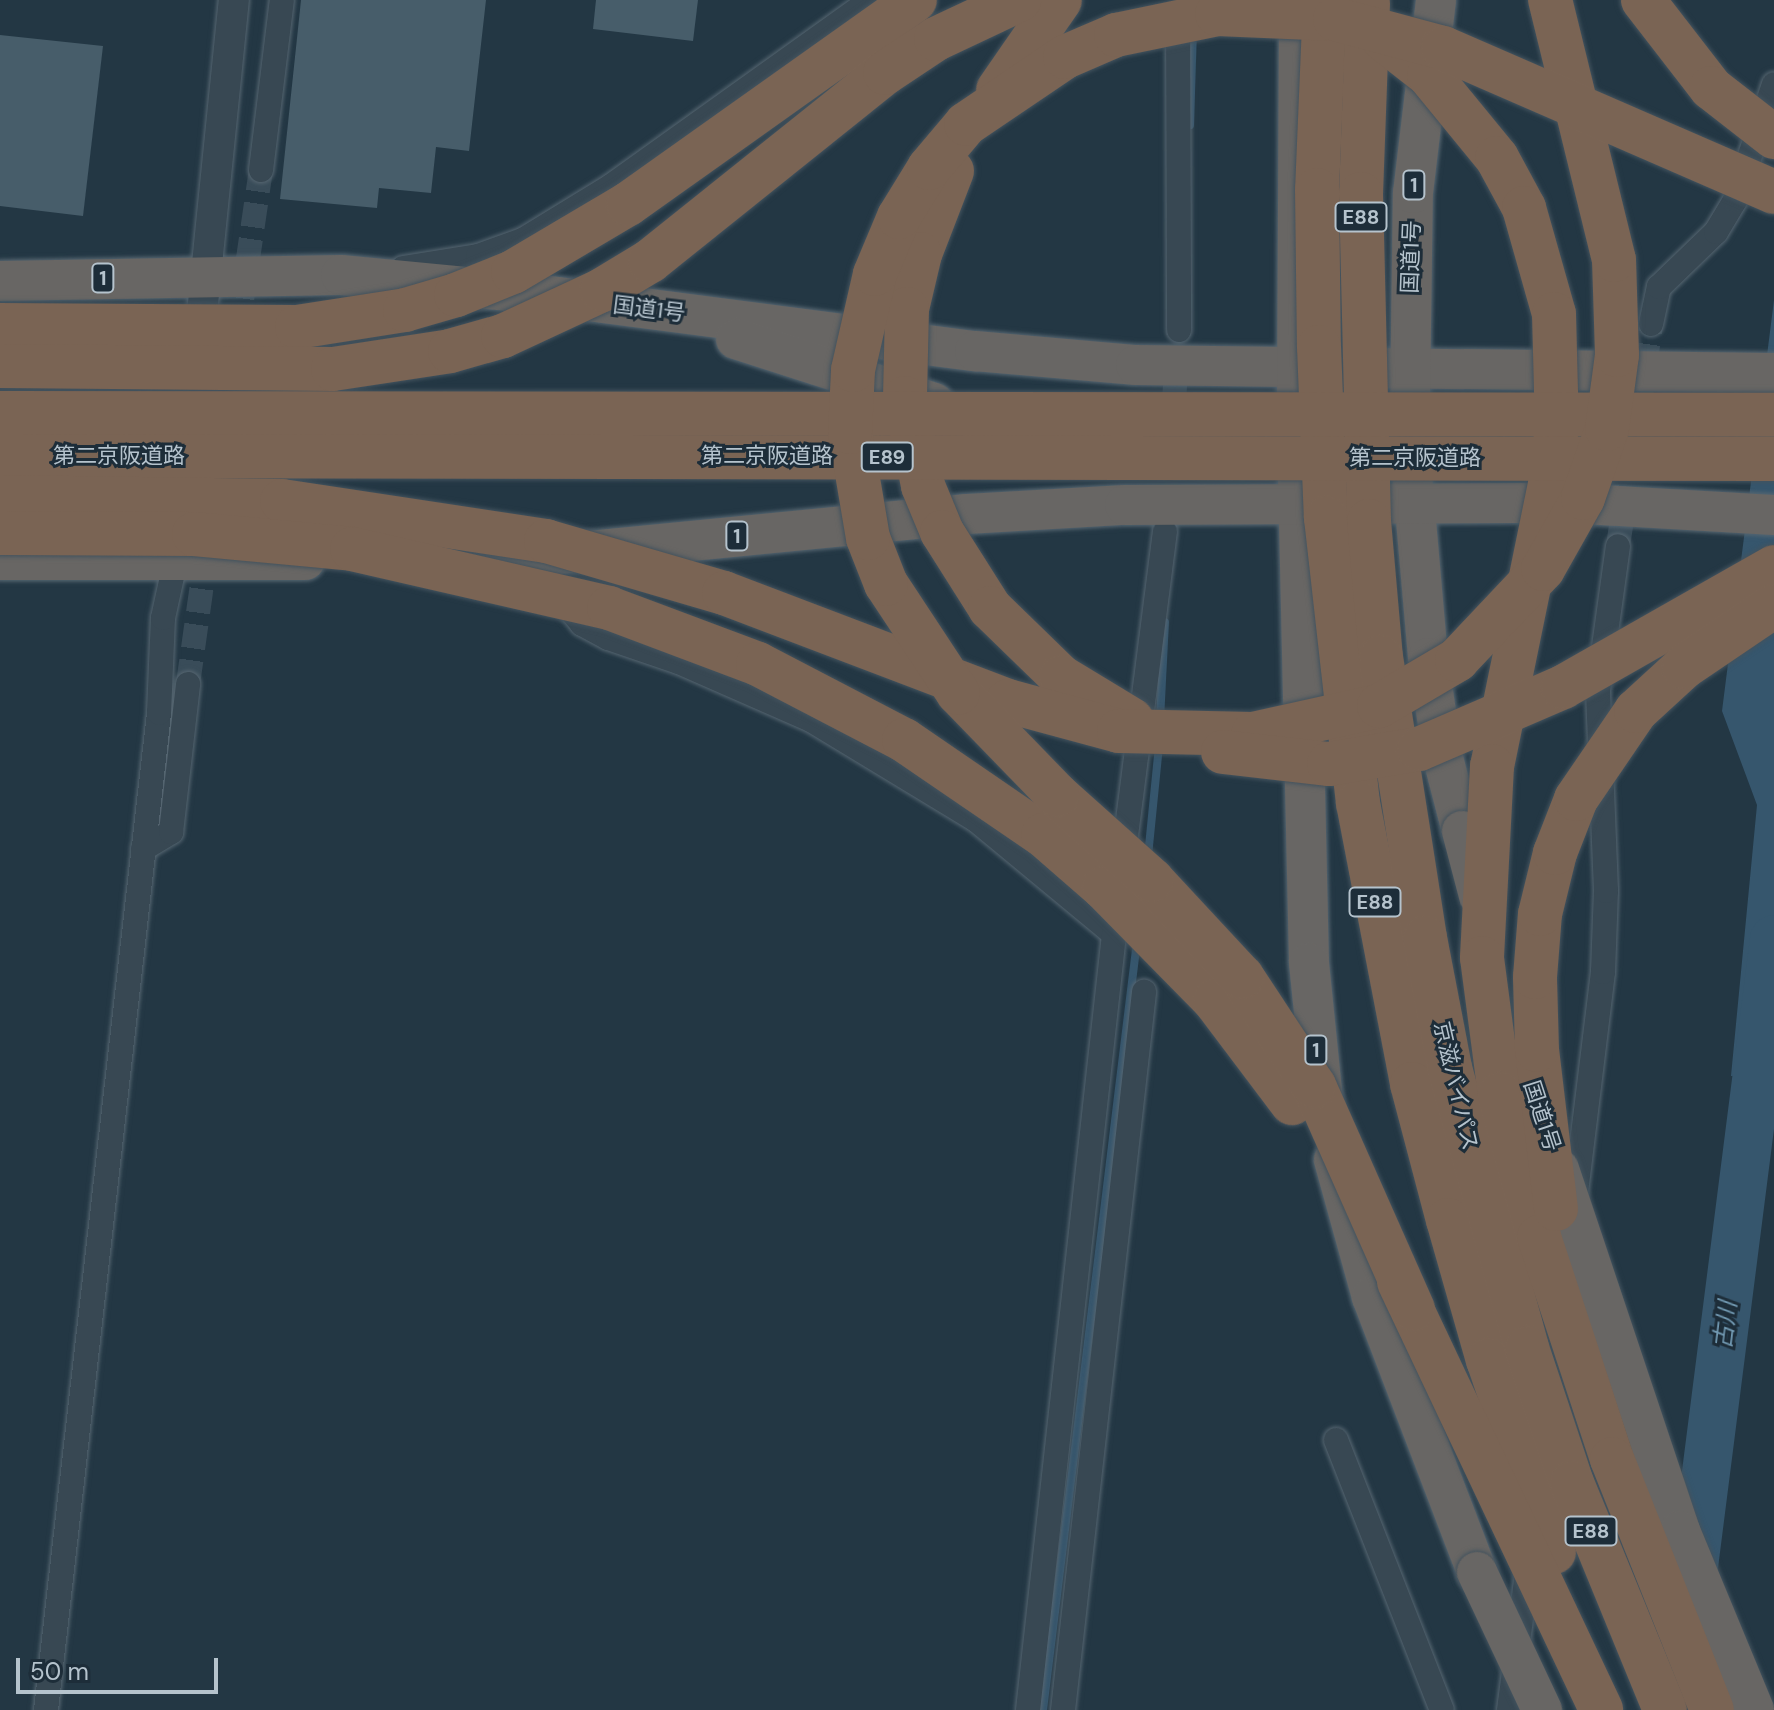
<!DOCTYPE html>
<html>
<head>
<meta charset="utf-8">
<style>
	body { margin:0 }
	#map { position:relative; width:1774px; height:1710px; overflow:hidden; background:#233744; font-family:"DM Sans","Noto Sans JP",sans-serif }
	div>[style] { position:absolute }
	.water>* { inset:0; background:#36566d }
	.stream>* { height:8px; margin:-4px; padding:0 4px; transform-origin:4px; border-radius:4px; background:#36566d }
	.river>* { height:48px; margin:-24px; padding:0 24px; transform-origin:24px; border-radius:24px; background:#36566d }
	.building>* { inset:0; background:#475d6a }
	.minor-tunnel>* { height:24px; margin-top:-12px; transform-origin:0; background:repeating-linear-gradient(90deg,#394c59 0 24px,transparent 0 36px) }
	.roads { filter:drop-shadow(0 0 2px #566671) drop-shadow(0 0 2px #566671) }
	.minor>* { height:24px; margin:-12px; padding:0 12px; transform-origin:12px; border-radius:12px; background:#384853 }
	.tertiary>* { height:30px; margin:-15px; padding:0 15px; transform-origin:15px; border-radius:15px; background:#384853 }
	.trunk>* { height:40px; margin:-20px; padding:0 20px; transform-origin:20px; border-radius:20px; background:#686664 }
	.bridges { filter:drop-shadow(0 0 2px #43535e) drop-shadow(0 0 2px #43535e) }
	.trunk-bridge>* { height:40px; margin:-20px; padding:0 20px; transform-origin:20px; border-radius:20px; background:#686664 }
	.motorway-bridge>* { height:44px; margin:-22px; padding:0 22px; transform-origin:22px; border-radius:22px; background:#7a6454 }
	span { translate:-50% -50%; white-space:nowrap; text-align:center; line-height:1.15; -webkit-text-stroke:6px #1d2d39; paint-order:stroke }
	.shield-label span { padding:2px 6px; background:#1d2d39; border:2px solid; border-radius:6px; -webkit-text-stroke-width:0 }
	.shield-label { font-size:20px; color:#b5c3cd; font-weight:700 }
	.street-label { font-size:22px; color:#b5c3cd }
	.water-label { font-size:24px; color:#729ab3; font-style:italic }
	.scale { position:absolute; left:16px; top:1658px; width:202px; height:36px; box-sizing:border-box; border:4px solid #b5c3cd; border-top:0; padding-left:10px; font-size:24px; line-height:28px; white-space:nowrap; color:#b5c3cd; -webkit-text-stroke:6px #1d2d39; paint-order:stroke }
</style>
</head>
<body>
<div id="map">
	<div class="water">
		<div style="clip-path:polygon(1774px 300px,1774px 1074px,1731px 1076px,1757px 805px,1722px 711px)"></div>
	</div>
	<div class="stream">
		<div style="left:1190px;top:125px;width:94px;rotate:-88.2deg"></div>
		<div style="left:1160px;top:720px;width:98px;rotate:-87.1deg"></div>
		<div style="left:1148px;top:856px;width:111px;rotate:-84.3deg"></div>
		<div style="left:1043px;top:1710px;width:775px;rotate:-83.03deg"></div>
	</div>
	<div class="river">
		<div style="left:1691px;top:1590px;width:656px;rotate:-82.73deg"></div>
	</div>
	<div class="building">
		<div style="clip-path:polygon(301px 0,486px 0,469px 151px,436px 147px,431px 193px,379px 188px,377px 208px,280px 199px)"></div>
		<div style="clip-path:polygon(596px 0,698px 0,693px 41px,593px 29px)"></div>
		<div style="clip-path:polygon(0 35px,103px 46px,83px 216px,0 206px)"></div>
	</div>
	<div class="minor-tunnel">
		<div style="left:237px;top:334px;width:166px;rotate:-81.7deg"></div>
		<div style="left:1166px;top:515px;width:185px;rotate:-86deg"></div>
		<div style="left:1618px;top:546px;width:224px;rotate:-81.5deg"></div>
		<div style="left:188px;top:684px;width:136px;rotate:-82deg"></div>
	</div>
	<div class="roads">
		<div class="minor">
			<div style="left:1178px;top:14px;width:316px;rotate:89.8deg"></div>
			<div style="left:261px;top:170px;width:171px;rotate:-83deg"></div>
			<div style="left:403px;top:268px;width:76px;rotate:-9.1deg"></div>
			<div style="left:478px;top:256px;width:48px;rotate:-19.6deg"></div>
			<div style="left:523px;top:240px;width:103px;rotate:-31.5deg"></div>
			<div style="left:611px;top:186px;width:320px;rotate:-35.6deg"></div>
			<div style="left:1651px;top:324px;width:38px;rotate:-78deg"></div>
			<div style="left:1659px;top:287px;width:79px;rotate:-44deg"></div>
			<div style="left:1716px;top:232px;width:37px;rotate:-59deg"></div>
			<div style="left:1735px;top:200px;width:122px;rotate:-71.4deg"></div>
			<div style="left:563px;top:601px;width:30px;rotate:50deg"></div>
			<div style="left:582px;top:624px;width:30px;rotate:28deg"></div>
			<div style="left:608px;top:638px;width:75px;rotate:18.7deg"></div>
			<div style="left:679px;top:662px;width:144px;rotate:23.7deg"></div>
			<div style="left:811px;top:720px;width:193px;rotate:31.2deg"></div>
			<div style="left:976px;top:820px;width:179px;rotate:39.6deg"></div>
			<div style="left:143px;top:849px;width:33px;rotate:-31deg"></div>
			<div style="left:171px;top:832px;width:149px;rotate:-83.4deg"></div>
			<div style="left:1123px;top:859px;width:330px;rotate:-82.7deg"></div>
			<div style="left:1575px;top:1200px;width:230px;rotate:-83deg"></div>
			<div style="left:1603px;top:972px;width:81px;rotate:-87.9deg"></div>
			<div style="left:1606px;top:891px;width:201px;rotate:-92.3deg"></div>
			<div style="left:1598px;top:690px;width:145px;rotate:-82.1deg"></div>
			<div style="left:1336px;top:1440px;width:290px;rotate:68.6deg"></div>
			<div style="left:46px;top:1710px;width:1003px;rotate:-83.53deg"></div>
			<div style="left:159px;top:713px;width:95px;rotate:-87.6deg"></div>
			<div style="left:163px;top:618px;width:56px;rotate:-77.7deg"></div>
			<div style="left:1028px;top:1710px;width:816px;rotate:-83.67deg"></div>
			<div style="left:1063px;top:1710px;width:723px;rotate:-83.56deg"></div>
			<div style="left:1509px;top:1710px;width:145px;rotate:-82.5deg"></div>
		</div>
		<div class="tertiary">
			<div style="left:199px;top:343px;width:345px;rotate:-84.2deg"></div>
		</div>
		<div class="trunk">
			<div style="left:0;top:281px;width:341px;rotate:-1deg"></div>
			<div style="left:341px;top:275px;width:179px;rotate:5.5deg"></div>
			<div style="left:519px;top:292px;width:460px;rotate:7.4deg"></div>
			<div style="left:975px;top:351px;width:162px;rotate:5deg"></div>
			<div style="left:1136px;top:365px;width:638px;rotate:0.72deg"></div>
			<div style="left:736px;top:339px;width:208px;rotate:17.9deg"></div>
			<div style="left:1297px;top:394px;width:394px;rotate:-89.7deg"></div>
			<div style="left:1410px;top:399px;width:206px;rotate:-89.2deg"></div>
			<div style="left:1413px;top:193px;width:194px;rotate:-83.2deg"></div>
			<div style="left:1412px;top:475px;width:184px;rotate:85deg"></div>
			<div style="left:1428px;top:658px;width:101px;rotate:81.5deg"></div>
			<div style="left:1443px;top:758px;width:75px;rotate:75.4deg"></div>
			<div style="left:1298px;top:478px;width:485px;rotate:88.7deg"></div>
			<div style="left:1309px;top:963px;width:139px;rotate:84.2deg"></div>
			<div style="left:433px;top:557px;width:95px"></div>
			<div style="left:528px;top:557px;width:441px;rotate:-5.6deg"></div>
			<div style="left:967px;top:514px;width:158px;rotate:-3.3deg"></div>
			<div style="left:1125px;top:505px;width:441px;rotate:-0.3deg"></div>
			<div style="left:1566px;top:503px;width:208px;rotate:3.3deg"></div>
			<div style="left:0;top:560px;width:305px"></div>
			<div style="left:1334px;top:1160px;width:142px;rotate:74.5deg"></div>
			<div style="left:1372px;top:1297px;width:294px;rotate:69.1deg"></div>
		</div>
	</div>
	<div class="bridges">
		<div class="trunk-bridge">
			<div style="left:1462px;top:831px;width:67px;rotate:75.3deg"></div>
			<div style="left:1559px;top:1169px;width:382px;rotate:71.5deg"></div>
			<div style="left:1680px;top:1531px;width:194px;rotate:67.5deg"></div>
			<div style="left:1477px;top:1572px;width:153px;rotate:64.8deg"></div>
		</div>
		<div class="motorway-bridge">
			<div style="left:1325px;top:0;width:190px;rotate:92.4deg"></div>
			<div style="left:1317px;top:190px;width:157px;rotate:89.3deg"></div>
			<div style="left:1319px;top:347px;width:171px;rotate:87.7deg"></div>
			<div style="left:1326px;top:518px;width:287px;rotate:83.6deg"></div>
			<div style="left:1358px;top:803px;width:286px;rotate:79.1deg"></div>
			<div style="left:1412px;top:1084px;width:141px;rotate:75.2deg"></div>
			<div style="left:1448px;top:1220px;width:146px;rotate:74.1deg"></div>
			<div style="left:1488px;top:1360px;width:203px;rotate:71deg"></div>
			<div style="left:1643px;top:0;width:111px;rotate:52.3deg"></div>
			<div style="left:1711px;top:88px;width:80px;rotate:37.9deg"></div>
			<div style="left:1368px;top:3px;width:191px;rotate:92.1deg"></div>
			<div style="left:1361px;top:194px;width:327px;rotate:88.6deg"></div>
			<div style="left:1369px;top:521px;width:137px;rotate:85deg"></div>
			<div style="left:1381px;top:657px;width:284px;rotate:81.1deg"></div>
			<div style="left:1425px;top:938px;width:132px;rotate:79.1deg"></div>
			<div style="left:1450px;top:1068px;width:290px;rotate:74.6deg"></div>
			<div style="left:1527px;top:1348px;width:142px;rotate:71.6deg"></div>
			<div style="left:1572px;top:1483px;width:245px;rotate:67.7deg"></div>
			<div style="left:1383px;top:39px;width:58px;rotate:38deg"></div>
			<div style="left:1429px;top:75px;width:107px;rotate:50.7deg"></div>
			<div style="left:1497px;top:158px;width:57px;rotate:61.6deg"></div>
			<div style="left:1524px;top:208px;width:110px;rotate:74.2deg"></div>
			<div style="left:1554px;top:314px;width:112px;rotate:88.5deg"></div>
			<div style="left:1557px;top:426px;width:58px;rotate:96.9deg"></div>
			<div style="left:1550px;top:484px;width:288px;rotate:101.6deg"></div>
			<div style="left:1492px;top:766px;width:192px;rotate:93deg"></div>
			<div style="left:1482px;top:958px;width:137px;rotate:82.5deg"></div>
			<div style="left:1500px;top:1094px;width:148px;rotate:74.7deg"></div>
			<div style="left:1539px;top:1237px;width:234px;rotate:71.8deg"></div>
			<div style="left:1612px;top:1459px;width:270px;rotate:68.3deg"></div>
			<div style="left:998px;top:90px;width:109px;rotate:-55.4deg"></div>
			<div style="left:952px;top:171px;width:89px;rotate:111.1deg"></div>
			<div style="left:920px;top:254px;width:57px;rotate:103.3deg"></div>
			<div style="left:907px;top:309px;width:89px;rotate:91.3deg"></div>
			<div style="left:905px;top:398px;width:90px;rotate:78.4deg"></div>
			<div style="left:923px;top:486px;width:50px;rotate:67.6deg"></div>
			<div style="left:942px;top:532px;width:90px;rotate:57.7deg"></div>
			<div style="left:990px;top:608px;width:99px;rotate:44.2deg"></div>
			<div style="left:1061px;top:677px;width:83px;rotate:31.2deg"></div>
			<div style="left:0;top:325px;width:297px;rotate:0.4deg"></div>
			<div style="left:297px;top:327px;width:109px;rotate:-8.9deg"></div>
			<div style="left:405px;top:310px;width:53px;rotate:-16.4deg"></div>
			<div style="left:456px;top:295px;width:61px;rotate:-22deg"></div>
			<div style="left:513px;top:272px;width:134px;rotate:-30.6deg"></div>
			<div style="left:628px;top:204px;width:352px;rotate:-35.4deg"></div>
			<div style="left:0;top:366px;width:333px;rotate:0.5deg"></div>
			<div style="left:333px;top:369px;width:118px;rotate:-8.7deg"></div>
			<div style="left:450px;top:351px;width:55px;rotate:-15.8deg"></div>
			<div style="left:503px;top:336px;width:109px;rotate:-24.9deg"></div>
			<div style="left:602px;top:290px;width:56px;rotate:-31.1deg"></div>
			<div style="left:650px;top:261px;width:301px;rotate:-38.7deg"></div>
			<div style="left:885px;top:73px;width:61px;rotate:-33.7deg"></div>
			<div style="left:936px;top:39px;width:92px;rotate:-25.2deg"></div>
			<div style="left:0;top:413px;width:1774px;rotate:0.06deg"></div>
			<div style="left:0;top:456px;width:1774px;rotate:0.1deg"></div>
			<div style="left:0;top:497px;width:282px;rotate:0.8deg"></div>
			<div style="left:282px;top:501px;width:267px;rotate:8.6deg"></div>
			<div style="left:546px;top:541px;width:185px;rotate:16.3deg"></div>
			<div style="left:724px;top:593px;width:304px;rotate:20.8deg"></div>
			<div style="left:1008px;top:701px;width:115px;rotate:15.1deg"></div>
			<div style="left:1119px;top:731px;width:134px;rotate:1.3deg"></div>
			<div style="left:1253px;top:734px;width:129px;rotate:-12.5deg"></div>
			<div style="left:1379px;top:706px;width:91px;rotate:-30.5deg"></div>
			<div style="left:1457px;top:660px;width:125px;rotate:-46.6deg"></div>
			<div style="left:1543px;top:569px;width:81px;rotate:-60.6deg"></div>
			<div style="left:1583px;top:498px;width:73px;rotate:-70.8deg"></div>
			<div style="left:1607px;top:429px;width:75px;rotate:-82.3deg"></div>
			<div style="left:1617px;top:355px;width:95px;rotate:-91.8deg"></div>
			<div style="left:1614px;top:260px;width:268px;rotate:-103.8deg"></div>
			<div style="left:0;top:533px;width:194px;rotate:0.3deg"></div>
			<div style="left:194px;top:534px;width:159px;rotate:5.4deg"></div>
			<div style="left:352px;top:549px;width:264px;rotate:12.9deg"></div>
			<div style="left:609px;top:608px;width:159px;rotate:20.6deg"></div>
			<div style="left:758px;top:664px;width:165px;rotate:27.5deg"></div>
			<div style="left:904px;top:740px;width:168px;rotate:34.4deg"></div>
			<div style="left:1043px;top:835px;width:81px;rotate:41deg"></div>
			<div style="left:1104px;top:888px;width:158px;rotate:45.5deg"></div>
			<div style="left:1215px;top:1001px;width:128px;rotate:53deg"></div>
			<div style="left:1223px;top:752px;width:107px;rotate:6.5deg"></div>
			<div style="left:1329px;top:764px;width:91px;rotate:-9.5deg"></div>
			<div style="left:1419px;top:749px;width:157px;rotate:-23.3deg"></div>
			<div style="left:1563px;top:687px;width:243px;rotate:-29.6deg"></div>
			<div style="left:1556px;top:1209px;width:160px;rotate:-96.8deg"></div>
			<div style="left:1537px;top:1050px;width:73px;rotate:-91.6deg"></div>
			<div style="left:1535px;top:977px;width:63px;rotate:-85.5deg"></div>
			<div style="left:1540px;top:914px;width:63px;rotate:-76.2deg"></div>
			<div style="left:1555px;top:853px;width:58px;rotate:-68.7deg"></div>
			<div style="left:1576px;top:799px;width:107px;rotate:-55.7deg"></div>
			<div style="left:1636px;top:711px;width:65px;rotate:-42.5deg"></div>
			<div style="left:1684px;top:667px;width:109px;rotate:-34.1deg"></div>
			<div style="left:1399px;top:1282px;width:473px;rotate:64.7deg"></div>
			<div style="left:1413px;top:1309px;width:244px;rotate:-113.9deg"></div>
			<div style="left:1314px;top:1086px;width:131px;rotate:-123.4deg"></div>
			<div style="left:1242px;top:977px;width:132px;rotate:-132.9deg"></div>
			<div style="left:1152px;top:880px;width:127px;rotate:-138.2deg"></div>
			<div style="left:1057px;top:795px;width:142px;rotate:-134.1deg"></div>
			<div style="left:958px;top:693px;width:131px;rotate:-123.4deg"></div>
			<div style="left:886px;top:584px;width:49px;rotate:-111.4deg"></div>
			<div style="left:868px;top:538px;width:108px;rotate:-99.6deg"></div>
			<div style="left:850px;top:432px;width:62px;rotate:-87.2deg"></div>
			<div style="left:853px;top:370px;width:98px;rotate:-77.1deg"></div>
			<div style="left:875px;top:274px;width:62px;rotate:-67.2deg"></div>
			<div style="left:899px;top:217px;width:57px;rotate:-58.5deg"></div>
			<div style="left:929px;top:168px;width:57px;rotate:-49.9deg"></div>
			<div style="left:966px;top:124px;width:120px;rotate:-34.1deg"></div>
			<div style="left:1065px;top:57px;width:56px;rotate:-23.3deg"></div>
			<div style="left:1116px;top:35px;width:103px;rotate:-11.7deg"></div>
			<div style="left:1217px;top:14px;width:118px;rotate:2.4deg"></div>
			<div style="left:1335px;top:19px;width:112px;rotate:15deg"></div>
			<div style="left:1443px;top:48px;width:361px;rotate:23.5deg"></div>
		</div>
	</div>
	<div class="shield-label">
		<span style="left:1414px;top:185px">1</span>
		<span style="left:1361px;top:217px">E88</span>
		<span style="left:103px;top:278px">1</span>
		<span style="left:887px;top:457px">E89</span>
		<span style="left:737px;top:536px">1</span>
		<span style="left:1375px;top:902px">E88</span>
		<span style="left:1316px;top:1050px">1</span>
		<span style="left:1591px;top:1531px">E88</span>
	</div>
	<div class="street-label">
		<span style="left:1411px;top:257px;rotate:-88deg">国道1号</span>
		<span style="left:649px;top:309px;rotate:7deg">国道1号</span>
		<span style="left:119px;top:456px">第二京阪道路</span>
		<span style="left:767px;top:456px">第二京阪道路</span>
		<span style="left:1415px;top:458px">第二京阪道路</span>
		<span style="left:1456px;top:1086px;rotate:77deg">京滋バイパス</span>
		<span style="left:1542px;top:1116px;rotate:72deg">国道1号</span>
	</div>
	<div class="water-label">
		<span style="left:1725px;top:1325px;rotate:-83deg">古川</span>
	</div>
	<div class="scale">50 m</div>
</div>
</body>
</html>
